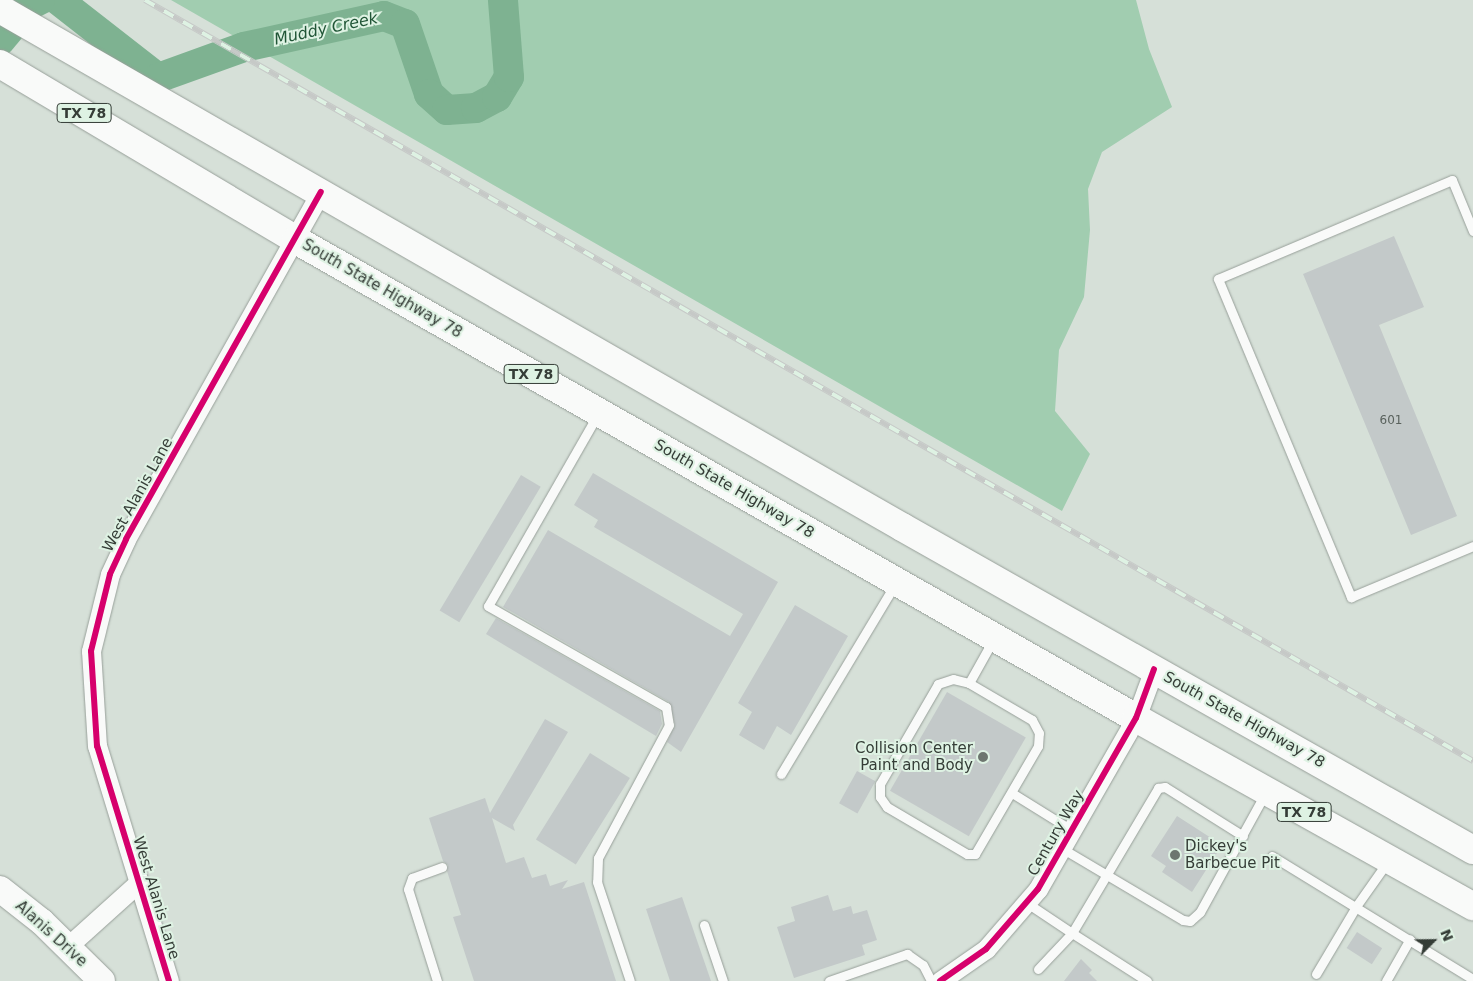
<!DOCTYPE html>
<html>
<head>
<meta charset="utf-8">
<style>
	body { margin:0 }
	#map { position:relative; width:1473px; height:981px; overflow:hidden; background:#d6e0d8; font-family:"DejaVu Sans",sans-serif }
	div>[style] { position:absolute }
	.forest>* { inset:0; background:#a1cdb0 }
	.river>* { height:30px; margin:-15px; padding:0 15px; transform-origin:15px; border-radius:15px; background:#7eb291 }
	.building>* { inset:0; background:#c3c9c9; transform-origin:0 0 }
	.roads { filter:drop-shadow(0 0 1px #979f99) drop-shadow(0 0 1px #979f99) }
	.service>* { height:9px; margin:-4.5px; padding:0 4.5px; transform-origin:4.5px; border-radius:4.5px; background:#f9faf9 }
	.minor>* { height:19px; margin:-9.5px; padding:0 9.5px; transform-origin:9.5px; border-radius:9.5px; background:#f9faf9 }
	.secondary>* { height:26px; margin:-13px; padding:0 13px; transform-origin:13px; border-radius:13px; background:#f9faf9 }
	.primary>* { height:28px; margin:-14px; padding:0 14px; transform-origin:14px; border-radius:14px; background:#f9faf9 }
	.rail>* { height:5.5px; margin-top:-2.75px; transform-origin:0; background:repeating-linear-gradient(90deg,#def2e3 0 11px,#c6c9c7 0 22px); box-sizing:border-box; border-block:1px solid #c6c9c7 }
	.cycleway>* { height:6px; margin:-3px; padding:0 3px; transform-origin:3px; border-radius:3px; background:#d6006c }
	.dots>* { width:14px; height:14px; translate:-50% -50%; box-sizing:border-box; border:2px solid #def2e3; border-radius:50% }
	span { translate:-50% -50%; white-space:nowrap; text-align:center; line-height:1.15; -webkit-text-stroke:4px #def2e3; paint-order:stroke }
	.number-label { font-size:12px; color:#5a625d }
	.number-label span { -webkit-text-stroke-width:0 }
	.shield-label span { padding:1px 4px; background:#def2e3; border:1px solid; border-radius:4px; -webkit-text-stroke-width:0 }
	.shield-label { font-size:14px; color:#353d37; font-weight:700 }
	.street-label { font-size:15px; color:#353d37 }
	.poi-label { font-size:15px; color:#353d37 }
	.right { translate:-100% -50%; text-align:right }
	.left { translate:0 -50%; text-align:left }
	.water-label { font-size:16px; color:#205536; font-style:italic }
	.north { position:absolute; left:1408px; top:916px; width:50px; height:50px; -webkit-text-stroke:4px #def2e3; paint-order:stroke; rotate:67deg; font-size:14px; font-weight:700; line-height:20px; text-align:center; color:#353d37 }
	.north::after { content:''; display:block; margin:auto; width:18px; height:22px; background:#353d37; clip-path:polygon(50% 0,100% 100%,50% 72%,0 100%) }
</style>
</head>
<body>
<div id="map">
	<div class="forest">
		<div style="clip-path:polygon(171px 0,1136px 0,1149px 49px,1172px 107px,1102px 152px,1088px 189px,1090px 230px,1084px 297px,1059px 350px,1055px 411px,1090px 454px,1062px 511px)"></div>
	</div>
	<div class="river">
		<div style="left:58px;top:0;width:127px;rotate:38deg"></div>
		<div style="left:158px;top:78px;width:91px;rotate:-19.8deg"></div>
		<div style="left:244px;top:47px;width:143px;rotate:-12.5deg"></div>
		<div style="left:384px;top:16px;width:22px;rotate:21deg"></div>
		<div style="left:405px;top:24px;width:74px;rotate:71.1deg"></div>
		<div style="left:429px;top:94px;width:24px;rotate:42deg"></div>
		<div style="left:447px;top:110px;width:29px;rotate:-4deg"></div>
		<div style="left:476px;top:108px;width:24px;rotate:-28deg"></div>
		<div style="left:497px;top:97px;width:23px;rotate:-59deg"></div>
		<div style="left:509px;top:77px;width:77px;rotate:-94.5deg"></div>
		<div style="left:0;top:41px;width:47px;rotate:-50.2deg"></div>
		<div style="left:30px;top:5px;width:11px;rotate:-27deg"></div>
	</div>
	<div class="building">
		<div style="clip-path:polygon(1394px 236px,1424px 307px,1379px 325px,1457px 516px,1411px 535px,1303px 274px)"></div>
		<div style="clip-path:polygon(593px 473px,778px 582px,681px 752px,667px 742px,675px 725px,669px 702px,503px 607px,548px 530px,730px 636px,743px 614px,594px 527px,598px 520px,574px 505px)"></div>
		<div style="left:521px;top:475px;width:23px;height:158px;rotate:31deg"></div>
		<div style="clip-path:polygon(795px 605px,848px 636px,791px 735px,777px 726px,764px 750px,739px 735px,752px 712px,738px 703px)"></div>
		<div style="clip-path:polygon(496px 618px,660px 711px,662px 724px,656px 736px,486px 634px)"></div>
		<div style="left:947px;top:692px;width:91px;height:114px;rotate:30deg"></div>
		<div style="clip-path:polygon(545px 719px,568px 732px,513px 825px,515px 831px,492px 818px,506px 863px,524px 857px,532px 878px,546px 874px,550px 886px,568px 880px,562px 889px,584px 882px,616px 981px,474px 981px,453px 917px,461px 915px,447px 871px,448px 865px,443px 861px,429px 818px,485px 798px,490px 813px)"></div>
		<div style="left:590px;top:753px;width:47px;height:102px;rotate:32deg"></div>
		<div style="left:857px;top:771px;width:21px;height:37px;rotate:29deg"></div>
		<div style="clip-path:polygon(1177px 816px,1222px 845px,1192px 892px,1162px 872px,1166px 866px,1151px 856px)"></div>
		<div style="clip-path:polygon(828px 895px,833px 911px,851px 906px,853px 914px,867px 910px,877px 940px,862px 945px,865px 955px,794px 978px,777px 927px,795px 921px,791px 907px)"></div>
		<div style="clip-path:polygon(682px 897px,711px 981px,670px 981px,646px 909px)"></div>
		<div style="left:1357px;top:932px;width:30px;height:19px;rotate:33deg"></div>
		<div style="clip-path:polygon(1081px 959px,1092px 970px,1089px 973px,1097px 981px,1064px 981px)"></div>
	</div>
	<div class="roads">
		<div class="service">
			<div style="left:1473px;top:231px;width:55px;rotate:-112.4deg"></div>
			<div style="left:1452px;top:180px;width:254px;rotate:157.1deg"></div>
			<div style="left:1218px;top:279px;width:345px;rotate:67.3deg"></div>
			<div style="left:1351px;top:597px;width:132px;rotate:-22.7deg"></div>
			<div style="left:598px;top:414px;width:221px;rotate:119.8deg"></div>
			<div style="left:488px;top:606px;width:205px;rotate:29.6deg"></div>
			<div style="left:666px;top:707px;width:18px;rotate:81deg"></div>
			<div style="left:669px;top:725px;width:151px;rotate:118.1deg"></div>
			<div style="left:598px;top:858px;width:24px;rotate:92deg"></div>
			<div style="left:597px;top:882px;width:104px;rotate:71.6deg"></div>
			<div style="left:969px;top:683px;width:16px;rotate:-166deg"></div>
			<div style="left:953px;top:679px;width:16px;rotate:162deg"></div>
			<div style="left:938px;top:684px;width:116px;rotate:120.1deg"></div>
			<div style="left:880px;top:784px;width:13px;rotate:90deg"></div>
			<div style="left:880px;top:797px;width:12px;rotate:55deg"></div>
			<div style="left:887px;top:807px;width:93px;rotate:30.4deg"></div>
			<div style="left:967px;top:854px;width:8px"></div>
			<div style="left:975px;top:854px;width:125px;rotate:-59.7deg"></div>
			<div style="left:1038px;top:746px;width:13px;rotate:-86deg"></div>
			<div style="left:1039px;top:733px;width:15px;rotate:-118deg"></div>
			<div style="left:1032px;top:720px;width:73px;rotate:-149.6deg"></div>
			<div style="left:969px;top:683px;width:49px;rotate:-60.8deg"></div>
			<div style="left:781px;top:774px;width:222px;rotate:-59deg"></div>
			<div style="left:1012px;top:793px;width:72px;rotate:31.9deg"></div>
			<div style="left:1063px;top:849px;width:139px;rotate:30.6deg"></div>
			<div style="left:1183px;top:920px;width:7px;rotate:8deg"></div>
			<div style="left:1190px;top:921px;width:13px;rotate:-42deg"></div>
			<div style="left:1200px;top:912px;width:135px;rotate:-61.2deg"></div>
			<div style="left:1272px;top:856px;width:236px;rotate:31.5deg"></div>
			<div style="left:1027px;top:903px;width:54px;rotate:33.7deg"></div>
			<div style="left:1072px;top:933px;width:169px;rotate:-59.3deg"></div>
			<div style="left:1158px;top:788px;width:7px;rotate:-8deg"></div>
			<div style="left:1165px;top:787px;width:92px;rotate:32.1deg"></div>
			<div style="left:704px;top:925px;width:59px;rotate:71.3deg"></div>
			<div style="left:1038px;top:969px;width:50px;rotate:-46.6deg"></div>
			<div style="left:1072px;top:933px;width:89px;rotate:32.6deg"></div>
			<div style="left:1316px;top:974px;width:80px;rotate:-59.3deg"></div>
			<div style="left:1357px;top:905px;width:54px;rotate:-54.8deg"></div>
			<div style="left:437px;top:981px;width:96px;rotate:-107.5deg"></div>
			<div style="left:408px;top:889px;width:12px;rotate:-70deg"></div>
			<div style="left:412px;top:878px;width:32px;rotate:-20deg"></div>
			<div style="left:829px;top:981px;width:83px;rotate:-19.1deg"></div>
			<div style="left:907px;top:954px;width:19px;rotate:35deg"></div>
			<div style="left:923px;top:965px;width:18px;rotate:63deg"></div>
			<div style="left:1386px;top:981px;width:48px;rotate:-60.3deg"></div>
		</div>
		<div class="minor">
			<div style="left:67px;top:947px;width:96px;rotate:-42deg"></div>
			<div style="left:169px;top:981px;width:246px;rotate:-107deg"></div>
			<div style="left:97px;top:746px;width:95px;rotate:-93.6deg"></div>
			<div style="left:91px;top:651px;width:79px;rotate:-76.1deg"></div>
			<div style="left:110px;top:574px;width:38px;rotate:-65deg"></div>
			<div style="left:126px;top:539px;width:398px;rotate:-60.7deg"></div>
			<div style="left:940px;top:981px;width:56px;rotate:-34.8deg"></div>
			<div style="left:986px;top:949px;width:79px;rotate:-49.1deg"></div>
			<div style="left:1038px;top:889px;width:197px;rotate:-60.2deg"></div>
			<div style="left:1136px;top:718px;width:52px;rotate:-69.8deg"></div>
		</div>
		<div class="secondary">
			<div style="left:0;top:889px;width:53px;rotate:38.2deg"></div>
			<div style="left:42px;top:922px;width:84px;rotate:44.5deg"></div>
		</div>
		<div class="primary">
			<div style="left:0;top:9px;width:1040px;rotate:29.87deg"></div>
			<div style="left:902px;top:527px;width:656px;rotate:29.5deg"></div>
			<div style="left:0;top:64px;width:344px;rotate:30.7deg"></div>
			<div style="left:296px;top:240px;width:966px;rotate:29.64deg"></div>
			<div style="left:1136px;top:718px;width:386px;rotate:29.2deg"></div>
		</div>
	</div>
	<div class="rail">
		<div style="left:145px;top:0;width:1531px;rotate:29.81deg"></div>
	</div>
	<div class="cycleway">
		<div style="left:169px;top:981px;width:246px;rotate:-107deg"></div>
		<div style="left:97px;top:746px;width:95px;rotate:-93.6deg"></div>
		<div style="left:91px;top:651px;width:79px;rotate:-76.1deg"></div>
		<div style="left:110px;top:574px;width:38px;rotate:-65deg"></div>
		<div style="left:126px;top:539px;width:398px;rotate:-60.7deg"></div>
		<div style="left:940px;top:981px;width:56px;rotate:-34.8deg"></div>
		<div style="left:986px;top:949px;width:79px;rotate:-49.1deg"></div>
		<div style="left:1038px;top:889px;width:197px;rotate:-60.2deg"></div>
		<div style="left:1136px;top:718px;width:52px;rotate:-69.8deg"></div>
	</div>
	<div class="dots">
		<div style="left:983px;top:757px;background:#6d766f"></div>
		<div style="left:1175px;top:855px;background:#6d766f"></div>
	</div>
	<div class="number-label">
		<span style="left:1391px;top:421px">601</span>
	</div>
	<div class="shield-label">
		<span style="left:84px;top:113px">TX 78</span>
		<span style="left:531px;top:374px">TX 78</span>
		<span style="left:1304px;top:812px">TX 78</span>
	</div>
	<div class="street-label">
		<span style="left:382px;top:289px;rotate:30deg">South State Highway 78</span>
		<span style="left:734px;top:489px;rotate:30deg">South State Highway 78</span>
		<span style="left:138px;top:495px;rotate:-61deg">West Alanis Lane</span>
		<span style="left:1244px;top:720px;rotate:29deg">South State Highway 78</span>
		<span style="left:1056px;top:833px;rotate:-60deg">Century Way</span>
		<span style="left:156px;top:898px;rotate:73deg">West Alanis Lane</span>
		<span style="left:51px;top:934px;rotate:42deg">Alanis Drive</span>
	</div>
	<div class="poi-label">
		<span class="right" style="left:973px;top:757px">Collision Center<br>Paint and Body</span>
		<span class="left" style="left:1185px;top:855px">Dickey's<br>Barbecue Pit</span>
	</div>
	<div class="water-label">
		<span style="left:326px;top:29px;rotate:-12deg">Muddy Creek</span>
	</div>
	<div class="north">N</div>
</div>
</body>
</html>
